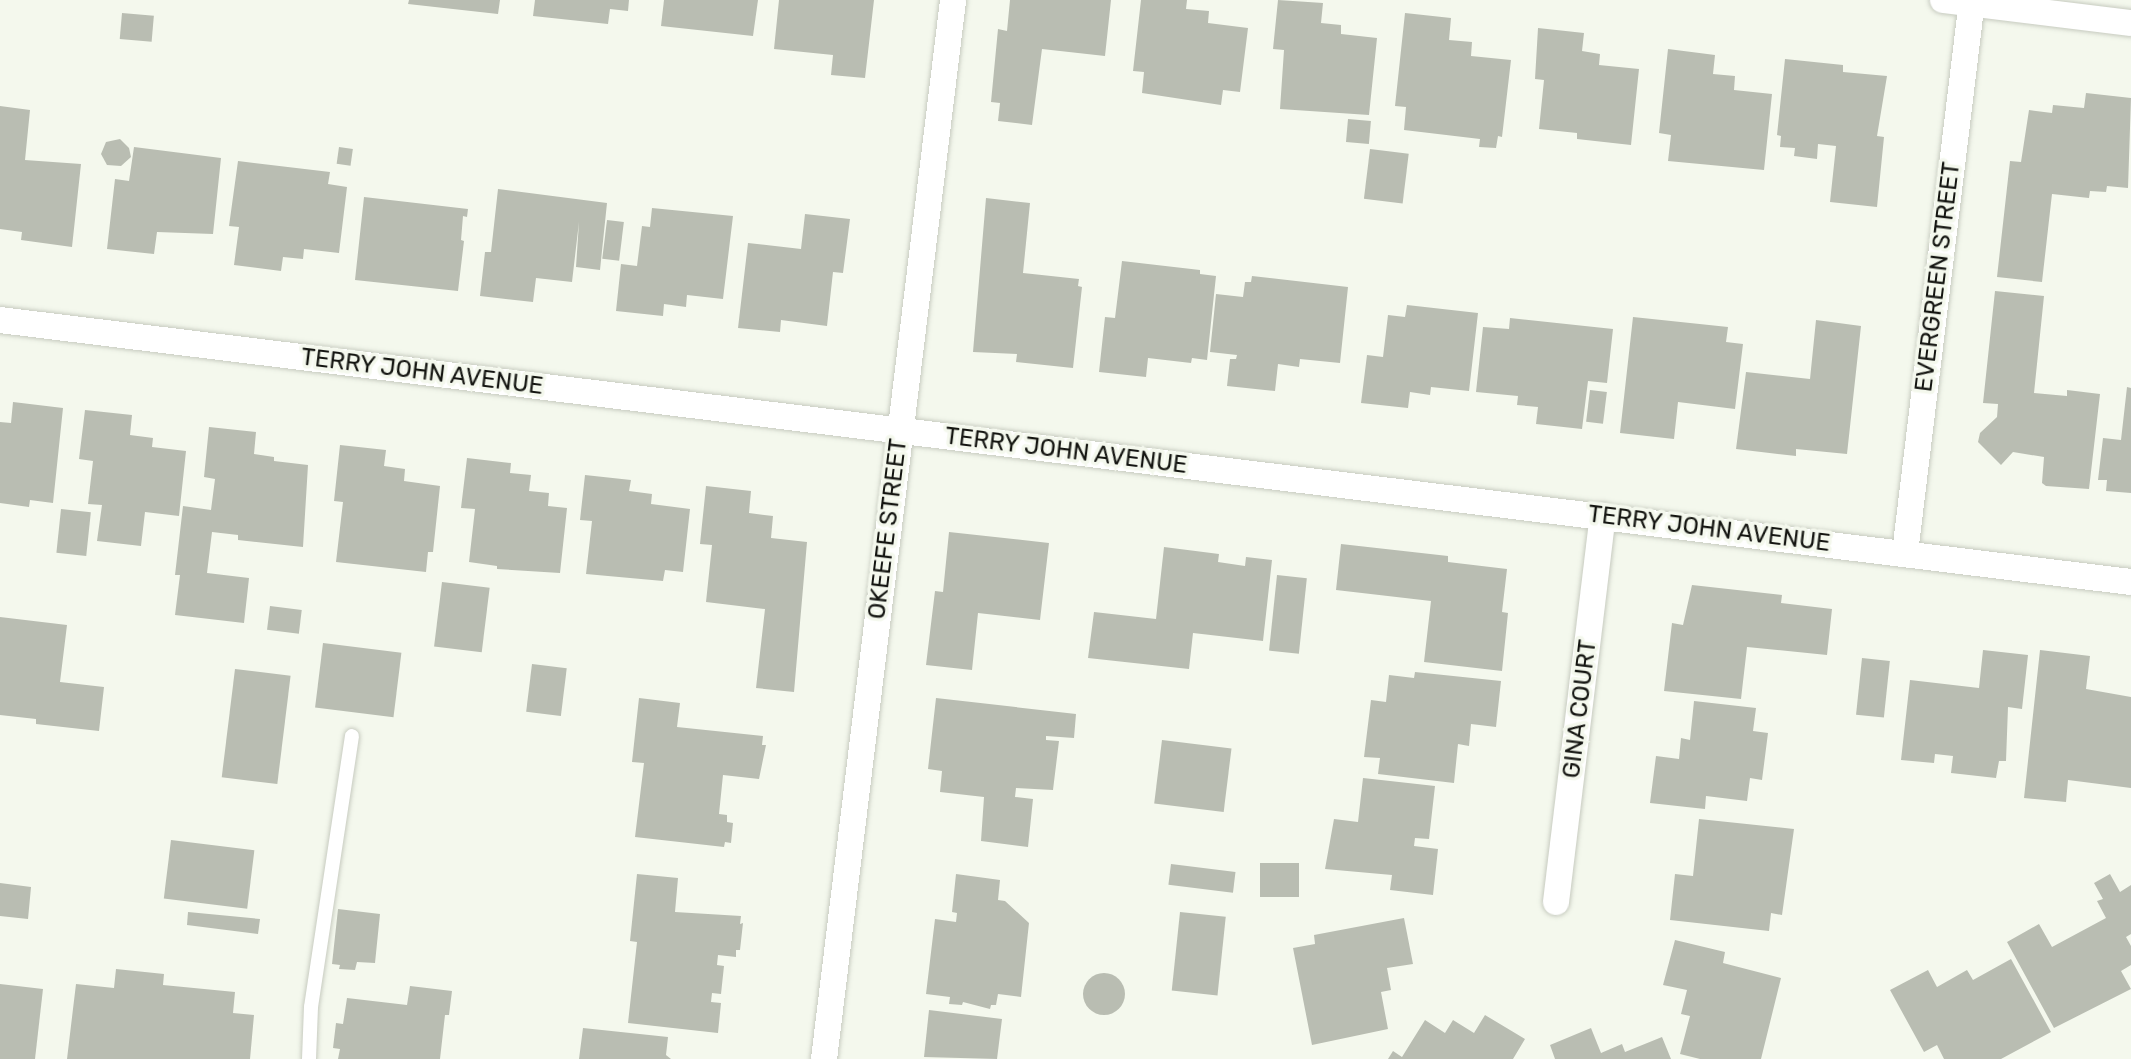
<!DOCTYPE html>
<html>
<head>
<meta charset="utf-8">
<style>
	body { margin:0 }
	#map { position:relative; width:2131px; height:1059px; overflow:hidden; background:#f4f8ed; font-family:Rubik,sans-serif }
	div>[style] { position:absolute }
	.building>* { inset:0; background:#b9bdb2; transform-origin:0 0 }
	.round { border-radius:50% }
	.roads { filter:drop-shadow(0 0 2px #c7cbc0) drop-shadow(0 0 2px #c7cbc0) }
	.lane>* { height:14px; margin:-7px; padding:0 7px; transform-origin:7px; border-radius:7px; background:#fff }
	.street>* { height:26px; margin:-13px; padding:0 13px; transform-origin:13px; border-radius:13px; background:#fff }
	span { translate:-50% -50%; white-space:nowrap; text-align:center; line-height:1.15; -webkit-text-stroke:7px #f4f8ed; paint-order:stroke }
	.street-label { font-size:24px; color:#141511 }
</style>
</head>
<body>
<div id="map">
	<div class="building">
		<div style="clip-path:polygon(409px 0,500px 0,498px 14px,408px 4px)"></div>
		<div style="clip-path:polygon(535px 0,629px 0,628px 11px,610px 9px,608px 24px,533px 16px)"></div>
		<div style="clip-path:polygon(664px 0,758px 0,753px 36px,661px 26px)"></div>
		<div style="clip-path:polygon(779px 0,874px 0,865px 78px,831px 75px,833px 55px,774px 49px)"></div>
		<div style="clip-path:polygon(1010px 0,1111px 0,1105px 56px,1042px 49px,1032px 125px,998px 121px,1000px 103px,991px 102px,998px 29px,1007px 31px)"></div>
		<div style="clip-path:polygon(1141px 0,1187px 0,1186px 9px,1209px 11px,1208px 23px,1248px 28px,1240px 92px,1223px 90px,1221px 105px,1142px 93px,1144px 72px,1133px 71px)"></div>
		<div style="clip-path:polygon(1278px 0,1323px 3px,1321px 23px,1341px 25px,1341px 34px,1377px 38px,1369px 115px,1280px 109px,1284px 50px,1273px 49px)"></div>
		<div style="left:122px;top:13px;width:32px;height:26px;rotate:5deg"></div>
		<div style="clip-path:polygon(1405px 13px,1451px 18px,1449px 40px,1472px 42px,1471px 56px,1511px 60px,1502px 137px,1498px 136px,1496px 148px,1479px 147px,1480px 139px,1404px 130px,1406px 107px,1395px 106px)"></div>
		<div style="clip-path:polygon(1538px 28px,1584px 33px,1582px 51px,1600px 54px,1599px 65px,1639px 69px,1631px 145px,1577px 139px,1577px 133px,1539px 129px,1544px 80px,1535px 79px)"></div>
		<div style="clip-path:polygon(1668px 49px,1715px 55px,1713px 74px,1735px 76px,1734px 90px,1772px 94px,1764px 170px,1668px 161px,1671px 135px,1659px 133px)"></div>
		<div style="clip-path:polygon(1785px 59px,1843px 65px,1843px 72px,1887px 76px,1877px 136px,1884px 137px,1877px 207px,1830px 202px,1836px 146px,1818px 144px,1817px 159px,1794px 156px,1795px 148px,1780px 147px,1781px 136px,1777px 135px)"></div>
		<div style="clip-path:polygon(2086px 93px,2131px 98px,2128px 188px,2107px 186px,2106px 192px,2090px 191px,2089px 198px,2052px 194px,2042px 282px,1997px 277px,2010px 161px,2021px 162px,2029px 110px,2052px 113px,2053px 105px,2084px 108px)"></div>
		<div style="clip-path:polygon(0 106px,30px 110px,25px 160px,81px 164px,72px 247px,21px 240px,22px 232px,0 229px)"></div>
		<div style="left:1348px;top:119px;width:23px;height:23px;rotate:5deg"></div>
		<div style="clip-path:polygon(120px 139px,129px 148px,131px 157px,121px 166px,107px 165px,101px 154px,106px 142px)"></div>
		<div style="clip-path:polygon(134px 147px,221px 158px,213px 234px,157px 232px,154px 254px,107px 249px,115px 179px,129px 181px)"></div>
		<div style="left:339px;top:147px;width:14px;height:17px;rotate:8deg"></div>
		<div style="left:1370px;top:149px;width:39px;height:50px;rotate:7deg"></div>
		<div style="clip-path:polygon(238px 161px,330px 172px,328px 184px,347px 187px,339px 253px,304px 249px,303px 259px,283px 257px,281px 271px,234px 265px,239px 227px,229px 226px)"></div>
		<div style="clip-path:polygon(498px 189px,607px 203px,600px 270px,576px 267px,579px 222px,572px 282px,536px 278px,533px 302px,480px 296px,485px 252px,491px 252px)"></div>
		<div style="clip-path:polygon(364px 197px,468px 209px,467px 217px,463px 216px,461px 240px,464px 241px,458px 291px,355px 280px)"></div>
		<div style="clip-path:polygon(986px 198px,1030px 203px,1023px 273px,1079px 279px,1078px 286px,1082px 287px,1073px 368px,1016px 362px,1017px 354px,973px 352px)"></div>
		<div style="clip-path:polygon(652px 208px,733px 216px,723px 299px,687px 295px,686px 307px,664px 304px,663px 316px,616px 311px,621px 264px,637px 266px,642px 226px,650px 227px)"></div>
		<div style="clip-path:polygon(805px 214px,850px 219px,843px 273px,833px 272px,827px 326px,781px 320px,780px 332px,738px 328px,748px 243px,801px 249px)"></div>
		<div style="left:607px;top:220px;width:17px;height:39px;rotate:7deg"></div>
		<div style="clip-path:polygon(1122px 261px,1200px 270px,1200px 274px,1216px 276px,1207px 360px,1192px 358px,1191px 363px,1148px 358px,1146px 377px,1099px 372px,1105px 317px,1115px 318px)"></div>
		<div style="clip-path:polygon(1252px 276px,1348px 287px,1340px 363px,1300px 359px,1299px 367px,1278px 364px,1275px 391px,1227px 386px,1230px 359px,1236px 359px,1237px 355px,1210px 352px,1216px 294px,1243px 297px,1245px 282px,1251px 282px)"></div>
		<div style="clip-path:polygon(1995px 291px,2044px 296px,2034px 393px,2067px 396px,2067px 390px,2100px 394px,2089px 489px,2046px 486px,2042px 483px,2044px 457px,2013px 452px,2001px 465px,1978px 442px,1980px 433px,1997px 417px,1998px 404px,1983px 403px)"></div>
		<div style="clip-path:polygon(1407px 305px,1478px 313px,1469px 391px,1431px 387px,1430px 395px,1410px 392px,1408px 408px,1361px 403px,1367px 355px,1383px 357px,1388px 315px,1405px 317px)"></div>
		<div style="clip-path:polygon(1633px 317px,1728px 327px,1726px 342px,1743px 344px,1735px 409px,1678px 402px,1674px 439px,1620px 433px)"></div>
		<div style="clip-path:polygon(1510px 318px,1613px 329px,1607px 383px,1588px 381px,1582px 429px,1536px 424px,1538px 407px,1517px 405px,1518px 396px,1476px 392px,1483px 327px,1509px 329px)"></div>
		<div style="clip-path:polygon(1816px 320px,1861px 326px,1847px 454px,1796px 449px,1796px 456px,1736px 449px,1746px 372px,1810px 379px)"></div>
		<div style="clip-path:polygon(2127px 387px,2131px 388px,2131px 493px,2106px 491px,2107px 480px,2098px 480px,2103px 438px,2121px 440px)"></div>
		<div style="left:1590px;top:390px;width:17px;height:32px;rotate:7deg"></div>
		<div style="clip-path:polygon(13px 402px,63px 408px,53px 503px,30px 500px,29px 507px,0 503px,0 422px,11px 423px)"></div>
		<div style="clip-path:polygon(85px 410px,132px 415px,130px 435px,153px 438px,152px 447px,186px 451px,179px 516px,145px 512px,141px 546px,97px 541px,102px 505px,88px 504px,93px 461px,79px 459px)"></div>
		<div style="clip-path:polygon(209px 427px,256px 432px,254px 454px,274px 457px,274px 461px,308px 465px,303px 547px,238px 540px,238px 535px,212px 532px,207px 573px,249px 578px,244px 623px,175px 615px,180px 575px,175px 575px,183px 506px,211px 510px,215px 479px,204px 477px)"></div>
		<div style="clip-path:polygon(340px 445px,386px 450px,384px 466px,405px 469px,404px 481px,440px 486px,433px 552px,428px 552px,426px 572px,336px 562px,343px 502px,334px 501px)"></div>
		<div style="clip-path:polygon(467px 458px,511px 463px,510px 473px,531px 475px,529px 491px,549px 493px,548px 506px,567px 508px,560px 573px,497px 569px,497px 566px,469px 562px,475px 509px,461px 508px)"></div>
		<div style="clip-path:polygon(585px 475px,631px 480px,629px 491px,652px 494px,651px 504px,690px 509px,683px 572px,665px 570px,663px 581px,586px 574px,592px 521px,580px 520px)"></div>
		<div style="clip-path:polygon(706px 486px,751px 491px,749px 513px,773px 516px,771px 538px,807px 542px,794px 692px,756px 688px,765px 609px,706px 602px,712px 545px,700px 544px)"></div>
		<div style="left:61px;top:509px;width:30px;height:44px;rotate:6deg"></div>
		<div style="clip-path:polygon(949px 532px,1049px 543px,1040px 620px,978px 613px,972px 670px,926px 665px,935px 591px,943px 592px)"></div>
		<div style="clip-path:polygon(1341px 544px,1448px 556px,1448px 562px,1507px 569px,1502px 612px,1508px 613px,1502px 671px,1424px 662px,1431px 601px,1336px 590px)"></div>
		<div style="clip-path:polygon(1164px 547px,1219px 554px,1218px 562px,1245px 566px,1246px 557px,1272px 560px,1263px 641px,1193px 633px,1189px 669px,1088px 658px,1094px 612px,1156px 619px)"></div>
		<div style="left:1277px;top:575px;width:30px;height:76px;rotate:6deg"></div>
		<div style="left:442px;top:582px;width:48px;height:65px;rotate:7deg"></div>
		<div style="clip-path:polygon(1692px 585px,1782px 595px,1781px 603px,1832px 609px,1827px 655px,1747px 647px,1741px 699px,1664px 691px,1672px 623px,1683px 625px)"></div>
		<div style="left:270px;top:606px;width:32px;height:24px;rotate:7deg"></div>
		<div style="clip-path:polygon(0 617px,67px 625px,60px 682px,104px 687px,99px 731px,36px 724px,36px 719px,0 715px)"></div>
		<div style="left:323px;top:643px;width:79px;height:65px;rotate:7deg"></div>
		<div style="clip-path:polygon(1983px 650px,2028px 655px,2022px 709px,2008px 707px,2006px 761px,1999px 761px,1996px 778px,1951px 773px,1953px 756px,1935px 754px,1934px 763px,1901px 760px,1910px 680px,1979px 688px)"></div>
		<div style="clip-path:polygon(2040px 650px,2090px 656px,2086px 689px,2131px 697px,2131px 788px,2068px 780px,2066px 802px,2024px 798px)"></div>
		<div style="left:1862px;top:658px;width:28px;height:57px;rotate:6deg"></div>
		<div style="left:532px;top:664px;width:35px;height:48px;rotate:7deg"></div>
		<div style="left:235px;top:669px;width:56px;height:109px;rotate:7deg"></div>
		<div style="clip-path:polygon(1415px 672px,1501px 681px,1496px 727px,1471px 724px,1469px 746px,1458px 744px,1454px 783px,1378px 774px,1380px 758px,1364px 757px,1371px 700px,1386px 702px,1389px 675px,1414px 678px)"></div>
		<div style="clip-path:polygon(639px 698px,680px 703px,677px 727px,763px 736px,762px 745px,766px 745px,759px 779px,723px 775px,719px 814px,727px 815px,727px 822px,733px 823px,731px 843px,725px 842px,724px 847px,635px 837px,644px 763px,632px 762px)"></div>
		<div style="clip-path:polygon(936px 698px,1076px 714px,1074px 738px,1046px 736px,1046px 740px,1059px 741px,1053px 790px,1016px 788px,1015px 797px,1033px 799px,1028px 847px,981px 841px,984px 797px,940px 792px,942px 771px,928px 769px)"></div>
		<div style="clip-path:polygon(1694px 701px,1756px 708px,1753px 731px,1768px 733px,1762px 780px,1750px 778px,1747px 801px,1706px 796px,1705px 809px,1650px 803px,1656px 756px,1679px 759px,1681px 738px,1690px 740px)"></div>
		<div style="left:1162px;top:740px;width:70px;height:64px;rotate:7deg"></div>
		<div style="clip-path:polygon(1363px 778px,1435px 786px,1429px 839px,1415px 838px,1414px 846px,1438px 849px,1433px 895px,1390px 890px,1392px 875px,1325px 869px,1334px 819px,1358px 822px)"></div>
		<div style="clip-path:polygon(1699px 819px,1794px 829px,1782px 915px,1771px 913px,1769px 931px,1670px 920px,1675px 874px,1693px 876px)"></div>
		<div style="left:171px;top:840px;width:84px;height:59px;rotate:7deg"></div>
		<div style="left:1299px;top:863px;width:34px;height:39px;rotate:90deg"></div>
		<div style="left:1171px;top:864px;width:65px;height:21px;rotate:7deg"></div>
		<div style="clip-path:polygon(637px 874px,678px 878px,675px 912px,741px 916px,740px 924px,743px 923px,740px 950px,736px 950px,736px 957px,718px 955px,717px 965px,724px 966px,721px 994px,712px 993px,711px 1002px,721px 1003px,718px 1033px,628px 1023px,637px 942px,630px 941px)"></div>
		<div style="clip-path:polygon(956px 874px,1000px 880px,998px 900px,1005px 901px,1029px 923px,1021px 997px,998px 994px,996px 1005px,991px 1005px,990px 1009px,963px 1002px,962px 1005px,949px 1004px,950px 997px,926px 994px,935px 919px,956px 922px,957px 913px,952px 912px)"></div>
		<div style="clip-path:polygon(2110px 874px,2120px 892px,2131px 885px,2131px 934px,2126px 937px,2131px 946px,2131px 965px,2121px 971px,2131px 989px,2054px 1028px,2007px 942px,2039px 924px,2052px 947px,2106px 918px,2097px 901px,2103px 899px,2094px 883px)"></div>
		<div style="clip-path:polygon(0 883px,31px 887px,28px 919px,0 916px)"></div>
		<div style="clip-path:polygon(338px 909px,380px 914px,375px 963px,357px 962px,355px 970px,339px 969px,340px 965px,332px 964px)"></div>
		<div style="clip-path:polygon(188px 912px,260px 919px,258px 934px,187px 925px)"></div>
		<div style="left:1180px;top:912px;width:46px;height:79px;rotate:6deg"></div>
		<div style="clip-path:polygon(1404px 918px,1413px 964px,1387px 968px,1391px 990px,1381px 992px,1388px 1029px,1312px 1045px,1293px 948px,1315px 944px,1314px 935px)"></div>
		<div style="clip-path:polygon(1675px 940px,1725px 952px,1723px 963px,1781px 978px,1761px 1059px,1700px 1059px,1680px 1054px,1690px 1016px,1681px 1014px,1687px 990px,1663px 985px)"></div>
		<div style="clip-path:polygon(2011px 959px,2051px 1032px,2001px 1059px,1944px 1059px,1937px 1045px,1924px 1052px,1890px 990px,1928px 970px,1937px 987px,1967px 970px,1973px 980px)"></div>
		<div style="clip-path:polygon(116px 969px,164px 974px,163px 985px,235px 992px,233px 1013px,254px 1015px,250px 1059px,67px 1059px,76px 984px,114px 988px)"></div>
		<div class="round" style="left:1083px;top:973px;width:42px;height:42px"></div>
		<div style="clip-path:polygon(0 984px,43px 989px,35px 1059px,0 1059px)"></div>
		<div style="clip-path:polygon(410px 986px,452px 991px,449px 1015px,445px 1015px,440px 1059px,338px 1059px,340px 1049px,333px 1048px,336px 1023px,343px 1024px,347px 998px,407px 1005px)"></div>
		<div style="clip-path:polygon(929px 1010px,1002px 1019px,997px 1059px,924px 1057px)"></div>
		<div style="clip-path:polygon(1485px 1015px,1525px 1039px,1513px 1059px,1388px 1059px,1393px 1051px,1402px 1057px,1425px 1020px,1445px 1033px,1453px 1020px,1474px 1033px)"></div>
		<div style="clip-path:polygon(583px 1028px,668px 1037px,666px 1055px,671px 1059px,579px 1059px)"></div>
		<div style="clip-path:polygon(1591px 1028px,1601px 1053px,1622px 1044px,1625px 1052px,1662px 1037px,1671px 1059px,1555px 1059px,1550px 1045px)"></div>
	</div>
	<div class="roads">
		<div class="lane">
			<div style="left:309px;top:1059px;width:52px;rotate:-87.8deg"></div>
			<div style="left:311px;top:1007px;width:274px;rotate:-81.4deg"></div>
		</div>
		<div class="street">
			<div style="left:1943px;top:0;width:189px;rotate:7deg"></div>
			<div style="left:0;top:320px;width:2147px;rotate:7.01deg"></div>
			<div style="left:1905px;top:553px;width:557px;rotate:-83.09deg"></div>
			<div style="left:1556px;top:902px;width:389px;rotate:-83.1deg"></div>
			<div style="left:824px;top:1059px;width:1067px;rotate:-83.05deg"></div>
		</div>
	</div>
	<div class="street-label">
		<span style="left:1938px;top:277px;rotate:-83deg">EVERGREEN STREET</span>
		<span style="left:422px;top:372px;rotate:7deg">TERRY JOHN AVENUE</span>
		<span style="left:1066px;top:451px;rotate:7deg">TERRY JOHN AVENUE</span>
		<span style="left:888px;top:529px;rotate:-83deg">OKEEFE STREET</span>
		<span style="left:1709px;top:529px;rotate:7deg">TERRY JOHN AVENUE</span>
		<span style="left:1580px;top:709px;rotate:-83deg">GINA COURT</span>
	</div>
</div>
</body>
</html>
